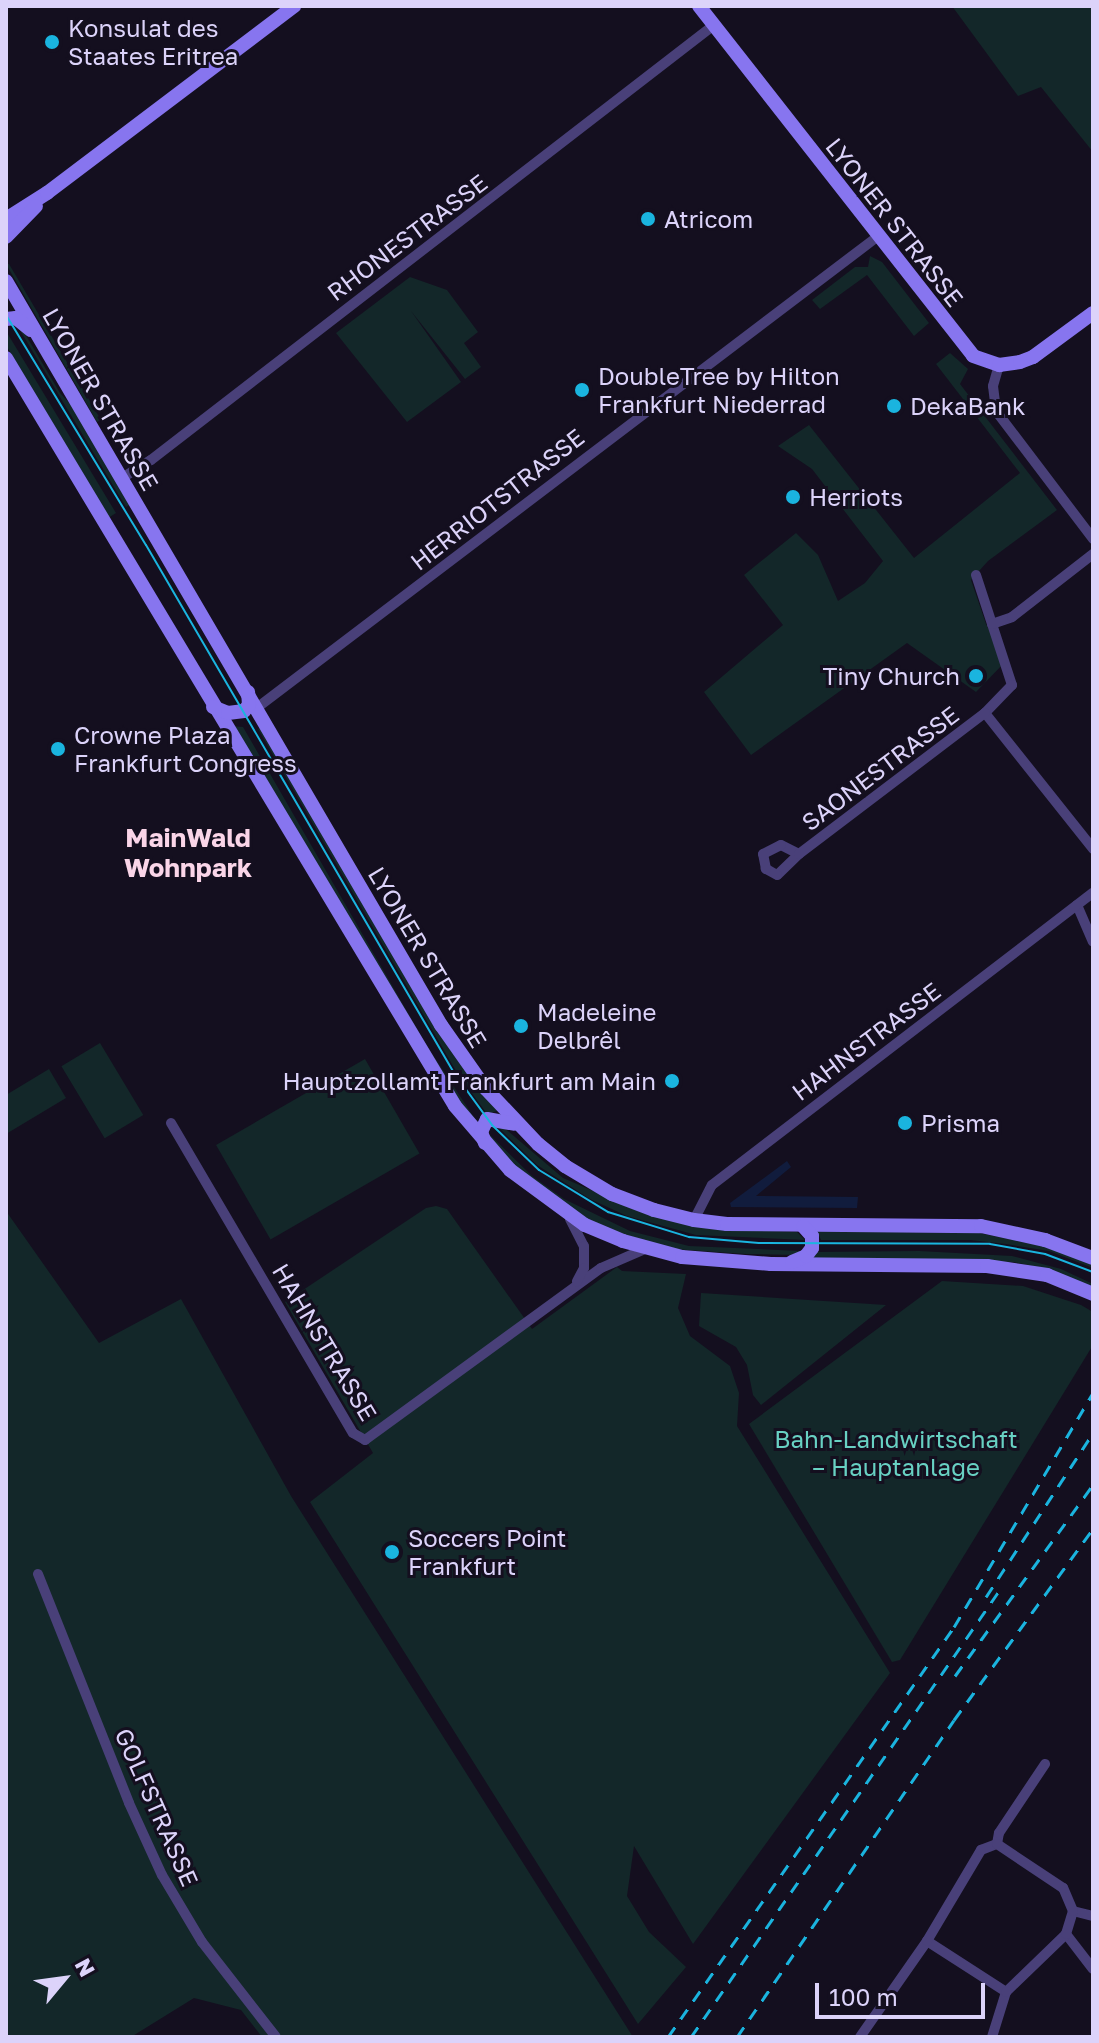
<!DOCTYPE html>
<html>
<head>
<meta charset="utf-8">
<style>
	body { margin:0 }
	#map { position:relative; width:1099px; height:2043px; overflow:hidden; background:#140f1f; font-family:"Golos Text",sans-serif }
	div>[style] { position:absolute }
	.green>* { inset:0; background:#132729; transform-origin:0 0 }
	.water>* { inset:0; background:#111c3d }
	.minor>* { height:10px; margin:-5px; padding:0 5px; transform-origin:5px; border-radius:5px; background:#494079 }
	.secondary>* { height:14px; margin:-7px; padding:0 7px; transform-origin:7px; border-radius:7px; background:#8775ef }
	.tram>* { height:2px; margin:-1px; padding:0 1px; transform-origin:1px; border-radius:1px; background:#1ab4df }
	.rail>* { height:3px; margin-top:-1.5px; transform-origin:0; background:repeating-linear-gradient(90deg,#1ab4df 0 12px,transparent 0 22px) }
	.dots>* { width:22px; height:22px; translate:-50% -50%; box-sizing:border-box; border:4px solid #140f1f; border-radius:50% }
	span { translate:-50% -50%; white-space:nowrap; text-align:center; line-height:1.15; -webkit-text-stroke:6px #140f1f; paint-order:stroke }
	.poi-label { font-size:24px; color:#dcd3fa }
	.left { translate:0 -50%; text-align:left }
	.right { translate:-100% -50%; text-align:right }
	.street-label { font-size:24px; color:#dcd3fa }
	.park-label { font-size:24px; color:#68d1c3 }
	.neighbourhood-label { font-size:26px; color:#fad5e8; font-weight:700 }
	.frame { position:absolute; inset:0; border:8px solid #dcd3fa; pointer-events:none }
	.north { position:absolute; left:24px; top:1939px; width:80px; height:80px; -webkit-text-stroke:6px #140f1f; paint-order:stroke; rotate:61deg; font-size:22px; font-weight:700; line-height:32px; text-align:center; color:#dcd3fa }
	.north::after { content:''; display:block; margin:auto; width:28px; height:36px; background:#dcd3fa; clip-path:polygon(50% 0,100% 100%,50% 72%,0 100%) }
	.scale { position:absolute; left:815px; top:1983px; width:170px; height:36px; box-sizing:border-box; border:4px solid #dcd3fa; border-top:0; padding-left:10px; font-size:24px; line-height:28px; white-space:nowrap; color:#dcd3fa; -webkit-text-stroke:6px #140f1f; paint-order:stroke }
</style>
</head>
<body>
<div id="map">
	<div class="green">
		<div style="clip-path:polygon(952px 6px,1093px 6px,1093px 152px,1041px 87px,1018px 96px)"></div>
		<div style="clip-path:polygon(870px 256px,882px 262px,929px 323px,914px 336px,867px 275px,820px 309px,812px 300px,855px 267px,868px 267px)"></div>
		<div style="clip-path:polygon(6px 264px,9px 264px,101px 420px,97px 422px)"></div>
		<div style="clip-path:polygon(410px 277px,447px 290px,478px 332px,464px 343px,481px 367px,465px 379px,411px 311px,461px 382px,407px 422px,336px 333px)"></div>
		<div style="clip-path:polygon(15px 322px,21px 327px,60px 393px,74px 408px,131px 504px,126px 507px)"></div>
		<div style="clip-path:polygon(6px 331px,116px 513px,108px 518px,6px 345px)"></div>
		<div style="clip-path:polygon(950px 353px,968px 369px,960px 384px,1057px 510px,988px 561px,971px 580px,986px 624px,1006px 661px,976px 692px,907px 643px,751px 755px,704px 692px,783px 625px,744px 575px,796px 533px,818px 555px,838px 601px,865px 583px,883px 561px,812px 469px,778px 446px,809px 425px,914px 558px,1020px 473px,936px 364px)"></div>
		<div style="clip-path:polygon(231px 726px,243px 727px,427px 1046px,477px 1122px,457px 1101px)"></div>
		<div style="clip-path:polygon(263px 727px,426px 1012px,497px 1111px,487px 1114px,456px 1071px,258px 729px)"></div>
		<div style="left:100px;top:1043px;width:84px;height:45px;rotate:59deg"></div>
		<div style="left:365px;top:1059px;width:109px;height:172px;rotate:60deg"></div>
		<div style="clip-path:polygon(49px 1069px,66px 1098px,6px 1134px,6px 1095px)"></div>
		<div style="clip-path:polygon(495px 1124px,502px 1126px,563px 1178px,631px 1207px,710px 1229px,797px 1232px,805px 1240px,696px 1235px,627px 1216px,590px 1199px,537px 1165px)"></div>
		<div style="clip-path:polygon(486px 1131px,532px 1176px,564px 1199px,630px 1231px,689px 1246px,801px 1251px,795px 1255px,746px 1254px,673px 1249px,607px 1229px,568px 1208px,507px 1159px)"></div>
		<div style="clip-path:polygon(436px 1206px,447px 1209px,532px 1329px,617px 1267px,622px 1271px,686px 1274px,678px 1308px,690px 1336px,730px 1366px,739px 1393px,737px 1426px,890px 1673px,693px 1944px,634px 1846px,627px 1896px,649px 1932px,686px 1967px,638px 2024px,310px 1502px,373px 1453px,285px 1302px,426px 1208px)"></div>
		<div style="clip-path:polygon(6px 1211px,99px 1343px,181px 1299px,291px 1496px,633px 2037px,262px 2037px,241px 2010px,194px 1998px,131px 2037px,6px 2037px)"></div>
		<div style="clip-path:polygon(817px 1231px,979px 1233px,1042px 1246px,1090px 1263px,1093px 1268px,1049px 1251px,1006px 1244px,970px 1240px,821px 1240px)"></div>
		<div style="clip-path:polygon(919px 1251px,1012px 1256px,1061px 1269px,1093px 1284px,1093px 1288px,1043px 1268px,1013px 1262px,811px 1258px,817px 1252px)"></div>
		<div style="clip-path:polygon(942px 1281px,1023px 1286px,1081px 1305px,1093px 1312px,1093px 1345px,900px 1660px,892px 1662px,749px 1424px)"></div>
		<div style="clip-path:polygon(701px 1293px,886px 1305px,761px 1405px,753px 1395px,747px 1365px,736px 1347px,699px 1326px)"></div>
	</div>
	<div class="water">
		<div style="clip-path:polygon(787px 1161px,791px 1167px,756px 1196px,858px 1197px,857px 1208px,731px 1207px,730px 1203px)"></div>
	</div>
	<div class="minor">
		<div style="left:999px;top:365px;width:22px;rotate:106deg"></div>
		<div style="left:993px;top:386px;width:25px;rotate:83deg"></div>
		<div style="left:996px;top:411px;width:161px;rotate:52.8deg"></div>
		<div style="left:122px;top:478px;width:34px;rotate:-32deg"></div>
		<div style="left:151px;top:460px;width:711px;rotate:-37.69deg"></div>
		<div style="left:976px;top:575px;width:116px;rotate:71.9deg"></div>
		<div style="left:1012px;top:685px;width:39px;rotate:134deg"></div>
		<div style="left:985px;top:713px;width:174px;rotate:51.5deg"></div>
		<div style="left:992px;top:624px;width:21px;rotate:-19deg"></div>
		<div style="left:1012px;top:617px;width:103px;rotate:-37.9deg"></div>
		<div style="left:258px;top:707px;width:777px;rotate:-37.21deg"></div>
		<div style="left:781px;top:845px;width:20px;rotate:27deg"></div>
		<div style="left:799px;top:854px;width:30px;rotate:136deg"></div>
		<div style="left:777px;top:875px;width:13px;rotate:-151deg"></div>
		<div style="left:766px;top:869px;width:15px;rotate:-101deg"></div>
		<div style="left:763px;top:854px;width:20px;rotate:-27deg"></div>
		<div style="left:799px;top:854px;width:233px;rotate:-37.2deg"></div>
		<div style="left:1077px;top:905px;width:40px;rotate:66.6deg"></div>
		<div style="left:171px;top:1123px;width:359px;rotate:59.6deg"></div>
		<div style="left:353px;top:1433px;width:14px;rotate:30deg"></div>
		<div style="left:365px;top:1440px;width:292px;rotate:-36.1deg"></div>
		<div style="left:601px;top:1268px;width:50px;rotate:-23.5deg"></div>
		<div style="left:570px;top:1219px;width:30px;rotate:63deg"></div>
		<div style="left:584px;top:1246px;width:22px;rotate:90deg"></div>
		<div style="left:584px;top:1268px;width:15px;rotate:118deg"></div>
		<div style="left:694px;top:1220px;width:39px;rotate:-63deg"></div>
		<div style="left:712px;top:1185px;width:480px;rotate:-37.5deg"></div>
		<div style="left:38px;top:1574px;width:246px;rotate:68.3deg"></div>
		<div style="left:129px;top:1803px;width:79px;rotate:65.4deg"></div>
		<div style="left:162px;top:1875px;width:78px;rotate:59.2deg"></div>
		<div style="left:202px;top:1942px;width:120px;rotate:52.1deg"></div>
		<div style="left:1073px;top:1911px;width:21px;rotate:14deg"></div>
		<div style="left:1066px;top:1934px;width:44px;rotate:52.4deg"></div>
		<div style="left:927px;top:1941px;width:94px;rotate:32.8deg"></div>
		<div style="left:860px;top:2037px;width:117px;rotate:-55.1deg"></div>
		<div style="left:927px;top:1941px;width:106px;rotate:-59.3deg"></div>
		<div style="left:981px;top:1850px;width:17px;rotate:-21deg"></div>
		<div style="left:997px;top:1844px;width:11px;rotate:-80deg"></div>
		<div style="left:999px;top:1833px;width:83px;rotate:-56.3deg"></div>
		<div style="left:992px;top:2037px;width:47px;rotate:-72.7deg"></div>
		<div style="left:1006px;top:1992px;width:83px;rotate:-44deg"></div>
		<div style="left:1066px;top:1934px;width:24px;rotate:-73deg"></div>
		<div style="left:1073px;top:1911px;width:25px;rotate:-113deg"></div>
		<div style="left:1063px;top:1888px;width:79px;rotate:-146.3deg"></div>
	</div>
	<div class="secondary">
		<div style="left:699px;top:6px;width:444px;rotate:51.9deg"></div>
		<div style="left:973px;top:356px;width:28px;rotate:19deg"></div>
		<div style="left:999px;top:365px;width:21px;rotate:-8deg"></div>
		<div style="left:1020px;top:362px;width:14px;rotate:-21deg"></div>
		<div style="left:1033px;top:357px;width:74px;rotate:-36.3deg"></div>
		<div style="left:6px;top:219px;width:49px;rotate:-32.4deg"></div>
		<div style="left:47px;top:193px;width:310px;rotate:-37.1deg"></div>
		<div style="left:6px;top:237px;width:43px;rotate:-45.9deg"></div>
		<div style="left:6px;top:281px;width:862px;rotate:59.69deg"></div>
		<div style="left:441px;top:1025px;width:78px;rotate:54.9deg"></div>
		<div style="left:486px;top:1089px;width:76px;rotate:46.6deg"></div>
		<div style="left:538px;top:1144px;width:35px;rotate:39deg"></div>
		<div style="left:565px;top:1166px;width:55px;rotate:30.8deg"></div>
		<div style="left:612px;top:1194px;width:45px;rotate:20.9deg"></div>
		<div style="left:654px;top:1210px;width:41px;rotate:14deg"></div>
		<div style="left:694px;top:1220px;width:33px;rotate:7deg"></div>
		<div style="left:727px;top:1224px;width:254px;rotate:0.5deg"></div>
		<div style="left:981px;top:1226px;width:66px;rotate:12.3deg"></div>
		<div style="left:1045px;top:1240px;width:51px;rotate:20.6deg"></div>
		<div style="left:6px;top:319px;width:10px;rotate:-6deg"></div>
		<div style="left:16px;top:318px;width:19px;rotate:39deg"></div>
		<div style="left:6px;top:358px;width:872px;rotate:59.02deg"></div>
		<div style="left:455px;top:1106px;width:84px;rotate:49.3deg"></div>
		<div style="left:510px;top:1170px;width:93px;rotate:36.3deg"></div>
		<div style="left:585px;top:1225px;width:41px;rotate:22.8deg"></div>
		<div style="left:623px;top:1241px;width:61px;rotate:15.2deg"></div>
		<div style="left:682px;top:1257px;width:89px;rotate:4.5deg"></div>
		<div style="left:771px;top:1264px;width:216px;rotate:0.5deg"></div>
		<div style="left:987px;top:1266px;width:61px;rotate:8.5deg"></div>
		<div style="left:1047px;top:1275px;width:50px;rotate:22.4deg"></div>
		<div style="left:213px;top:707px;width:16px;rotate:22deg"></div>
		<div style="left:228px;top:713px;width:16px;rotate:-7deg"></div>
		<div style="left:244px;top:711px;width:8px;rotate:-50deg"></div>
		<div style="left:249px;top:705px;width:13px;rotate:-94deg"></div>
		<div style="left:485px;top:1143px;width:12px;rotate:-110deg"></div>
		<div style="left:481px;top:1132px;width:14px;rotate:-65deg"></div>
		<div style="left:487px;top:1119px;width:27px;rotate:10deg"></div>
		<div style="left:792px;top:1262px;width:15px;rotate:-23deg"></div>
		<div style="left:806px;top:1256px;width:10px;rotate:-53deg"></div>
		<div style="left:812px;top:1248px;width:12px;rotate:-90deg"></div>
		<div style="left:812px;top:1236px;width:13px;rotate:-132deg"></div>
	</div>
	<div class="tram">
		<div style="left:6px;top:315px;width:269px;rotate:58.7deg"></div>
		<div style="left:146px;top:545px;width:611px;rotate:59.74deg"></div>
		<div style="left:454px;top:1073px;width:64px;rotate:53.8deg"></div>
		<div style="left:492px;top:1125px;width:65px;rotate:43.8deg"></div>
		<div style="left:539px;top:1170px;width:81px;rotate:31.3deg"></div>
		<div style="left:608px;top:1212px;width:85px;rotate:17.2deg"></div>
		<div style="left:689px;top:1237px;width:70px;rotate:4.9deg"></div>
		<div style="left:759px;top:1243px;width:231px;rotate:0.2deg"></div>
		<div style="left:990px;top:1244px;width:56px;rotate:10.3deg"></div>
		<div style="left:1045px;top:1254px;width:51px;rotate:20.6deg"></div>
	</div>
	<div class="rail">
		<div style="left:986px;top:1597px;width:196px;rotate:-56.9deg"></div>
		<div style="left:955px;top:1676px;width:236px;rotate:-54.2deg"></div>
		<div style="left:668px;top:2037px;width:500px;rotate:-55.1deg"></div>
		<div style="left:954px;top:1627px;width:272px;rotate:-59.3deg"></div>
		<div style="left:691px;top:2037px;width:542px;rotate:-55.37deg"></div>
		<div style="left:737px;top:2037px;width:384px;rotate:-55.6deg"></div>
		<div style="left:954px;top:1720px;width:236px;rotate:-54deg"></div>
	</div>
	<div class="dots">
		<div style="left:52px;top:42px;background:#1ab4df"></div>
		<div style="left:648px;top:219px;background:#1ab4df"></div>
		<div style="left:582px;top:390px;background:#1ab4df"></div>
		<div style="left:894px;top:406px;background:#1ab4df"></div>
		<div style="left:793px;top:497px;background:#1ab4df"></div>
		<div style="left:976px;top:676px;background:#1ab4df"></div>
		<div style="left:58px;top:749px;background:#1ab4df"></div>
		<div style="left:521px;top:1026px;background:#1ab4df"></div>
		<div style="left:672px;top:1081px;background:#1ab4df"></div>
		<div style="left:905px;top:1123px;background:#1ab4df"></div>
		<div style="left:392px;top:1552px;background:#1ab4df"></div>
	</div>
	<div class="poi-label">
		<span class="left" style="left:68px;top:42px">Konsulat des<br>Staates Eritrea</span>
		<span class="left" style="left:664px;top:219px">Atricom</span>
		<span class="left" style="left:598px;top:390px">DoubleTree by Hilton<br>Frankfurt Niederrad</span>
		<span class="left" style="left:910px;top:406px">DekaBank</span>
		<span class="left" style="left:809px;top:497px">Herriots</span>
		<span class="right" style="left:960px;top:676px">Tiny Church</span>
		<span class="left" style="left:74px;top:749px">Crowne Plaza<br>Frankfurt Congress</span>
		<span class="left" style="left:537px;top:1026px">Madeleine<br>Delbrêl</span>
		<span class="right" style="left:656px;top:1081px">Hauptzollamt Frankfurt am Main</span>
		<span class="left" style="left:921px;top:1123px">Prisma</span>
		<span class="left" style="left:408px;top:1552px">Soccers Point<br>Frankfurt</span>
	</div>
	<div class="street-label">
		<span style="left:895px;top:222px;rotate:52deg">LYONER STRASSE</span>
		<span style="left:407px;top:237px;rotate:-37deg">RHONESTRASSE</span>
		<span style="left:101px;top:399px;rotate:60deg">LYONER STRASSE</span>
		<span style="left:497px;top:499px;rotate:-38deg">HERRIOTSTRASSE</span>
		<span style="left:880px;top:768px;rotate:-37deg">SAONESTRASSE</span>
		<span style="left:428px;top:957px;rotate:59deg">LYONER STRASSE</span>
		<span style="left:866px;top:1041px;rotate:-37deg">HAHNSTRASSE</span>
		<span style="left:325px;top:1342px;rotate:59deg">HAHNSTRASSE</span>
		<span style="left:157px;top:1807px;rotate:66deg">GOLFSTRASSE</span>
	</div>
	<div class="park-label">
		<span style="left:896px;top:1453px">Bahn-Landwirtschaft<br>– Hauptanlage</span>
	</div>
	<div class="neighbourhood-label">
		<span style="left:188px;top:853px">MainWald<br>Wohnpark</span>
	</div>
	<div class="frame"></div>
	<div class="north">N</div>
	<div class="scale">100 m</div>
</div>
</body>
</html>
